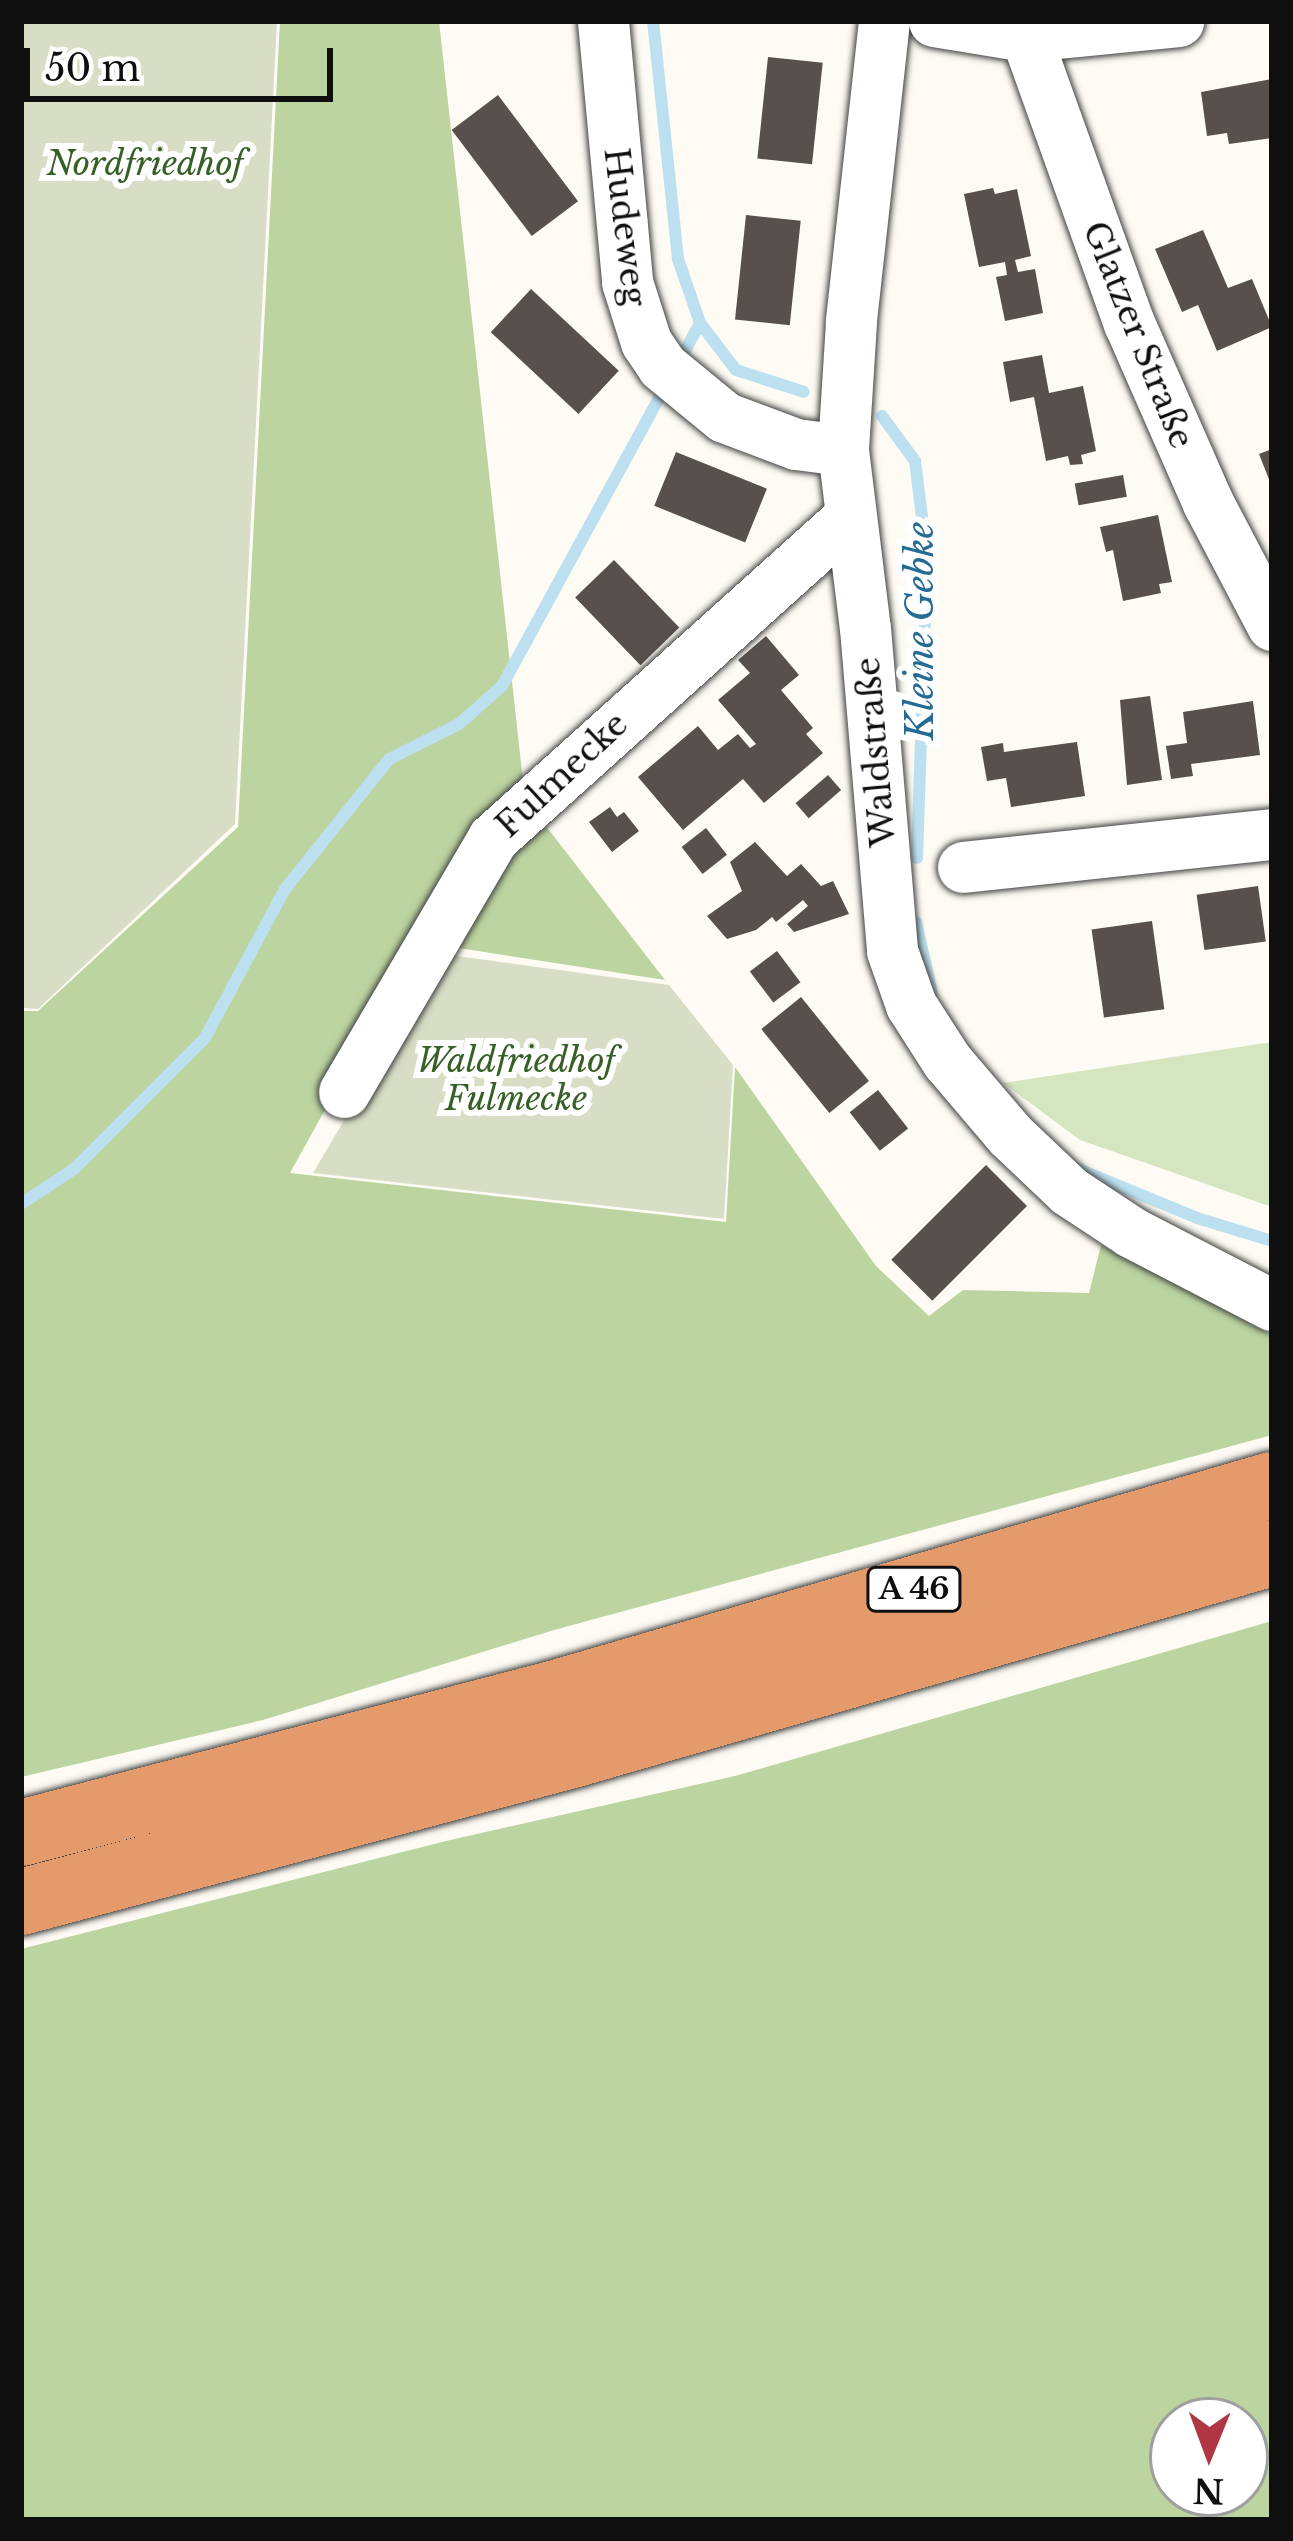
<!DOCTYPE html>
<html>
<head>
<meta charset="utf-8">
<style>
	body { margin:0 }
	#map { position:relative; width:1293px; height:2541px; overflow:hidden; background:#fdfbf3; font-family:"Libre Baskerville",serif }
	div>[style] { position:absolute }
	.green>* { inset:0; background:#d5e5bf }
	.forest>* { inset:0; background:#bbd4a0 }
	.cemetery>* { inset:0; background:#d8dec5 }
	.stream>* { height:12px; margin:-6px; padding:0 6px; transform-origin:6px; border-radius:6px; background:#bde0f0 }
	.building>* { inset:0; background:#57504d; transform-origin:0 0 }
	.roads { filter:drop-shadow(0 0 3px #424242) drop-shadow(0 0 3px #424242) }
	.street>* { height:51px; margin:-25.5px; padding:0 25.5px; transform-origin:25.5px; border-radius:25.5px; background:#fff }
	.highway>* { height:66px; margin:-33px; padding:0 33px; transform-origin:33px; border-radius:33px; background:#e49a6a }
	span { translate:-50% -50%; white-space:nowrap; text-align:center; line-height:1.15; -webkit-text-stroke:12px #fff; paint-order:stroke }
	.shield-label span { padding:3px 9px; background:#fff; border:3px solid; border-radius:9px; -webkit-text-stroke-width:0 }
	.shield-label { font-size:30px; color:#0f0f0f; font-weight:700 }
	.park-label { font-size:33px; color:#366026; font-style:italic }
	.street-label { font-size:33px; color:#0f0f0f }
	.water-label { font-size:36px; color:#266b93; font-style:italic }
	.frame { position:absolute; inset:0; border:24px solid #0f0f0f; pointer-events:none }
	.north { position:absolute; left:1149px; top:2397px; width:120px; height:120px; box-sizing:border-box; background:#fff; border:3px solid #9f9f9f; border-radius:50%; rotate:181deg; font-size:33px; font-weight:700; line-height:48px; text-align:center; color:#0f0f0f }
	.north::after { content:''; display:block; margin:auto; width:42px; height:54px; background:#b03644; clip-path:polygon(50% 0,100% 100%,50% 72%,0 100%) }
	.scale { position:absolute; left:24px; top:48px; width:309px; height:54px; box-sizing:border-box; border:6px solid #0f0f0f; border-top:0; padding-left:15px; font-size:36px; line-height:42px; white-space:nowrap; color:#0f0f0f; -webkit-text-stroke:9px #fff; paint-order:stroke }
</style>
</head>
<body>
<div id="map">
	<div class="green">
		<div style="clip-path:polygon(1272px 1042px,1272px 1207px,1080px 1140px,1003px 1083px)"></div>
	</div>
	<div class="forest">
		<div style="clip-path:polygon(280px 21px,439px 21px,525px 799px,665px 980px,446px 946px,423px 933px,290px 1173px,726px 1222px,735px 1067px,876px 1266px,929px 1316px,963px 1290px,1089px 1293px,1101px 1245px,1272px 1335px,1272px 1435px,554px 1630px,263px 1720px,21px 1777px,21px 1011px,38px 1011px,238px 827px)"></div>
		<div style="clip-path:polygon(evenodd,1272px 1621px,1272px 2520px,21px 2520px,21px 1949px,446px 1841px,735px 1776px,1272px 1621px,1173px 2421px,1245px 2421px,1245px 2493px,1173px 2493px,1173px 2421px)"></div>
	</div>
	<div class="cemetery">
		<div style="clip-path:polygon(21px 21px,277px 21px,235px 824px,38px 1009px,21px 1008px)"></div>
		<div style="clip-path:polygon(442px 954px,669px 985px,733px 1065px,724px 1219px,313px 1173px)"></div>
	</div>
	<div class="stream">
		<div style="left:653px;top:21px;width:239px;rotate:84deg"></div>
		<div style="left:678px;top:259px;width:68px;rotate:71deg"></div>
		<div style="left:700px;top:323px;width:59px;rotate:52.5deg"></div>
		<div style="left:736px;top:370px;width:71px;rotate:17.9deg"></div>
		<div style="left:678px;top:364px;width:47px;rotate:-61.8deg"></div>
		<div style="left:882px;top:416px;width:56px;rotate:53.7deg"></div>
		<div style="left:915px;top:461px;width:98px;rotate:82.9deg"></div>
		<div style="left:927px;top:558px;width:300px;rotate:91.9deg"></div>
		<div style="left:916px;top:922px;width:73px;rotate:77.3deg"></div>
		<div style="left:1071px;top:1166px;width:136px;rotate:22.4deg"></div>
		<div style="left:1197px;top:1218px;width:78px;rotate:17deg"></div>
		<div style="left:21px;top:1204px;width:64px;rotate:-33.4deg"></div>
		<div style="left:74px;top:1169px;width:185px;rotate:-45deg"></div>
		<div style="left:205px;top:1038px;width:169px;rotate:-61.8deg"></div>
		<div style="left:285px;top:889px;width:166px;rotate:-51.3deg"></div>
		<div style="left:389px;top:759px;width:78px;rotate:-26.6deg"></div>
		<div style="left:459px;top:724px;width:57px;rotate:-41.5deg"></div>
		<div style="left:502px;top:686px;width:341px;rotate:-61.4deg"></div>
	</div>
	<div class="building">
		<div style="left:768px;top:57px;width:55px;height:102px;rotate:6deg"></div>
		<div style="clip-path:polygon(1272px 79px,1272px 138px,1229px 144px,1227px 133px,1207px 136px,1201px 92px)"></div>
		<div style="left:498px;top:95px;width:133px;height:58px;rotate:53deg"></div>
		<div style="clip-path:polygon(993px 188px,995px 194px,1017px 189px,1031px 256px,1015px 260px,1018px 272px,1035px 269px,1043px 313px,1005px 321px,996px 277px,1007px 275px,1005px 262px,979px 267px,964px 194px)"></div>
		<div style="left:746px;top:215px;width:55px;height:105px;rotate:6deg"></div>
		<div style="clip-path:polygon(1203px 230px,1228px 288px,1252px 279px,1272px 327px,1217px 351px,1198px 305px,1182px 312px,1155px 249px)"></div>
		<div style="left:531px;top:289px;width:120px;height:59px;rotate:43deg"></div>
		<div style="clip-path:polygon(1042px 355px,1049px 393px,1083px 386px,1096px 451px,1081px 455px,1083px 464px,1070px 465px,1068px 456px,1046px 461px,1034px 397px,1010px 402px,1003px 362px)"></div>
		<div style="clip-path:polygon(1272px 449px,1272px 487px,1259px 454px)"></div>
		<div style="left:676px;top:452px;width:98px;height:58px;rotate:22deg"></div>
		<div style="left:1123px;top:475px;width:22px;height:49px;rotate:80deg"></div>
		<div style="clip-path:polygon(1158px 515px,1172px 582px,1159px 584px,1161px 593px,1123px 601px,1113px 550px,1106px 552px,1100px 527px)"></div>
		<div style="left:614px;top:560px;width:94px;height:54px;rotate:46deg"></div>
		<div style="clip-path:polygon(766px 636px,799px 675px,781px 690px,813px 728px,806px 734px,823px 753px,764px 803px,743px 779px,683px 830px,638px 777px,698px 726px,718px 750px,738px 734px,750px 748px,756px 744px,718px 700px,750px 673px,738px 660px)"></div>
		<div style="clip-path:polygon(1150px 696px,1162px 780px,1127px 785px,1120px 700px)"></div>
		<div style="clip-path:polygon(1253px 701px,1260px 755px,1191px 764px,1193px 776px,1171px 779px,1166px 746px,1187px 743px,1183px 712px)"></div>
		<div style="clip-path:polygon(1077px 742px,1085px 796px,1011px 807px,1006px 778px,987px 781px,981px 747px,1003px 743px,1004px 752px)"></div>
		<div style="left:828px;top:775px;width:20px;height:43px;rotate:49deg"></div>
		<div style="clip-path:polygon(610px 807px,617px 817px,624px 812px,639px 831px,612px 852px,589px 822px)"></div>
		<div style="left:706px;top:828px;width:34px;height:31px;rotate:52deg"></div>
		<div style="clip-path:polygon(755px 842px,787px 876px,801px 864px,821px 886px,833px 881px,849px 914px,794px 932px,787px 924px,808px 906px,803px 900px,776px 922px,772px 917px,756px 930px,727px 939px,707px 916px,742px 891px,730px 862px)"></div>
		<div style="left:1258px;top:886px;width:56px;height:62px;rotate:82deg"></div>
		<div style="left:1152px;top:921px;width:89px;height:61px;rotate:82deg"></div>
		<div style="left:777px;top:951px;width:39px;height:34px;rotate:53deg"></div>
		<div style="left:801px;top:997px;width:108px;height:51px;rotate:51deg"></div>
		<div style="left:878px;top:1090px;width:49px;height:36px;rotate:52deg"></div>
		<div style="left:986px;top:1165px;width:58px;height:134px;rotate:45deg"></div>
	</div>
	<div class="roads">
		<div class="street">
			<div style="left:603px;top:21px;width:262px;rotate:84.7deg"></div>
			<div style="left:627px;top:282px;width:63px;rotate:72.4deg"></div>
			<div style="left:646px;top:342px;width:29px;rotate:56deg"></div>
			<div style="left:662px;top:366px;width:80px;rotate:39.4deg"></div>
			<div style="left:724px;top:417px;width:77px;rotate:20.6deg"></div>
			<div style="left:796px;top:444px;width:47px;rotate:7.3deg"></div>
			<div style="left:884px;top:21px;width:303px;rotate:96.3deg"></div>
			<div style="left:851px;top:322px;width:128px;rotate:93.6deg"></div>
			<div style="left:843px;top:450px;width:179px;rotate:83deg"></div>
			<div style="left:865px;top:628px;width:324px;rotate:85.2deg"></div>
			<div style="left:892px;top:951px;width:57px;rotate:70.6deg"></div>
			<div style="left:911px;top:1005px;width:67px;rotate:57.3deg"></div>
			<div style="left:947px;top:1061px;width:97px;rotate:49.6deg"></div>
			<div style="left:1010px;top:1135px;width:81px;rotate:43.5deg"></div>
			<div style="left:1069px;top:1191px;width:74px;rotate:33.5deg"></div>
			<div style="left:1131px;top:1232px;width:159px;rotate:27.4deg"></div>
			<div style="left:934px;top:21px;width:93px;rotate:9.3deg"></div>
			<div style="left:1026px;top:36px;width:153px;rotate:-5.6deg"></div>
			<div style="left:1026px;top:36px;width:305px;rotate:70.3deg"></div>
			<div style="left:1129px;top:323px;width:197px;rotate:66.3deg"></div>
			<div style="left:1208px;top:503px;width:138px;rotate:62.3deg"></div>
			<div style="left:963px;top:867px;width:311px;rotate:-6.1deg"></div>
			<div style="left:344px;top:1092px;width:294px;rotate:-59.6deg"></div>
			<div style="left:493px;top:838px;width:479px;rotate:-42deg"></div>
		</div>
		<div class="highway">
			<div style="left:21px;top:1833px;width:553px;rotate:-14.66deg"></div>
			<div style="left:556px;top:1693px;width:746px;rotate:-16.2deg"></div>
			<div style="left:21px;top:1902px;width:570px;rotate:-14.94deg"></div>
			<div style="left:572px;top:1755px;width:729px;rotate:-16.1deg"></div>
		</div>
	</div>
	<div class="shield-label">
		<span style="left:914px;top:1589px">A 46</span>
	</div>
	<div class="park-label">
		<span style="left:145px;top:164px">Nordfriedhof</span>
		<span style="left:516px;top:1080px">Waldfriedhof<br>Fulmecke</span>
	</div>
	<div class="street-label">
		<span style="left:625px;top:227px;rotate:83deg">Hudeweg</span>
		<span style="left:1138px;top:335px;rotate:68deg">Glatzer Straße</span>
		<span style="left:876px;top:752px;rotate:-95deg">Waldstraße</span>
		<span style="left:562px;top:775px;rotate:-43deg">Fulmecke</span>
	</div>
	<div class="water-label">
		<span style="left:921px;top:631px;rotate:-90deg">Kleine Gebke</span>
	</div>
	<div class="frame"></div>
	<div class="north">N</div>
	<div class="scale">50 m</div>
</div>
</body>
</html>
